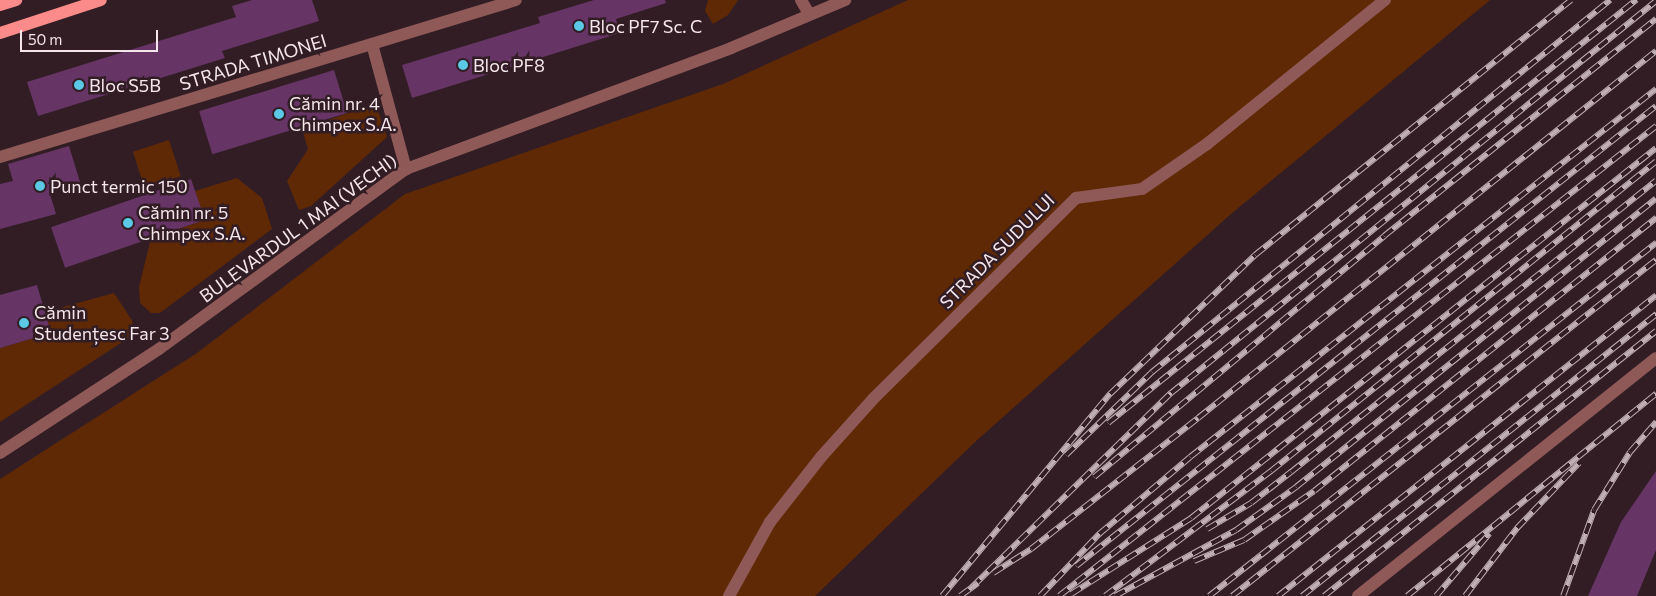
<!DOCTYPE html>
<html>
<head>
<meta charset="utf-8">
<style>
	body { margin:0 }
	#map { position:relative; width:1656px; height:596px; overflow:hidden; background:#321d25; font-family:Commissioner,sans-serif }
	div>[style] { position:absolute }
	.green>* { inset:0; background:#5f2905; transform-origin:0 0 }
	.building>* { inset:0; background:#663566; transform-origin:0 0 }
	.minor>* { height:12px; margin:-6px; padding:0 6px; transform-origin:6px; border-radius:6px; background:#8f5958 }
	.primary>* { height:12px; margin:-6px; padding:0 6px; transform-origin:6px; border-radius:6px; background:#fb8b8a }
	.rail>* { height:5.5px; margin-top:-2.75px; transform-origin:0; background:repeating-linear-gradient(90deg,#321d25 0 11px,#c0b0b6 0 22px); box-sizing:border-box; border-block:1px solid #c0b0b6 }
	.dots>* { width:14px; height:14px; translate:-50% -50%; box-sizing:border-box; border:2px solid #321d25; border-radius:50% }
	span { translate:-50% -50%; white-space:nowrap; text-align:center; line-height:1.15; -webkit-text-stroke:5px #321d25; paint-order:stroke }
	.poi-label { font-size:18px; color:#f4e6eb }
	.left { translate:0 -50%; text-align:left }
	.street-label { font-size:18px; color:#f4e6eb }
	.scale { position:absolute; left:20px; top:30px; width:138px; height:22px; box-sizing:border-box; border:2px solid #f4e6eb; border-top:0; padding-left:6px; font-size:15px; line-height:18px; white-space:nowrap; color:#f4e6eb; -webkit-text-stroke:4px #321d25; paint-order:stroke }
</style>
</head>
<body>
<div id="map">
	<div class="green">
		<div style="clip-path:polygon(708px 0,738px 0,728px 15px,713px 24px,705px 11px)"></div>
		<div style="clip-path:polygon(908px 0,1490px 0,1231px 214px,975px 442px,815px 596px,0 596px,0 479px,197px 353px,405px 194px,723px 84px)"></div>
		<div style="clip-path:polygon(372px 105px,377px 108px,387px 137px,311px 206px,299px 210px,287px 181px,308px 149px,302px 129px)"></div>
		<div style="left:169px;top:140px;width:38px;height:38px;rotate:72deg"></div>
		<div style="clip-path:polygon(237px 178px,262px 198px,272px 229px,160px 313px,151px 313px,140px 303px,139px 287px,151px 238px,205px 220px,195px 191px)"></div>
		<div style="clip-path:polygon(114px 293px,139px 331px,0 422px,0 348px,51px 333px,45px 312px)"></div>
	</div>
	<div class="building">
		<div style="clip-path:polygon(252px 0,312px 0,319px 21px,222px 51px,225px 58px,38px 116px,27px 82px,236px 17px,232px 6px)"></div>
		<div style="clip-path:polygon(594px 0,665px 0,666px 3px,616px 19px,620px 33px,412px 98px,402px 65px,540px 23px,538px 17px)"></div>
		<div style="left:334px;top:70px;width:45px;height:141px;rotate:73deg"></div>
		<div style="clip-path:polygon(69px 146px,80px 182px,49px 191px,56px 214px,0 229px,0 184px,13px 181px,8px 164px)"></div>
		<div style="left:191px;top:179px;width:43px;height:148px;rotate:71deg"></div>
		<div style="clip-path:polygon(37px 285px,51px 333px,0 348px,0 295px)"></div>
		<div style="clip-path:polygon(1656px 471px,1656px 550px,1637px 596px,1588px 596px,1621px 522px)"></div>
	</div>
	<div class="minor">
		<div style="left:801px;top:0;width:16px;rotate:60deg"></div>
		<div style="left:372px;top:44px;width:130px;rotate:74.8deg"></div>
		<div style="left:0;top:157px;width:539px;rotate:-16.92deg"></div>
		<div style="left:0;top:453px;width:190px;rotate:-33.2deg"></div>
		<div style="left:159px;top:349px;width:306px;rotate:-36.1deg"></div>
		<div style="left:406px;top:169px;width:347px;rotate:-20.4deg"></div>
		<div style="left:731px;top:48px;width:124px;rotate:-22.8deg"></div>
		<div style="left:729px;top:596px;width:85px;rotate:-61deg"></div>
		<div style="left:770px;top:522px;width:83px;rotate:-51.9deg"></div>
		<div style="left:821px;top:457px;width:78px;rotate:-48.1deg"></div>
		<div style="left:873px;top:399px;width:286px;rotate:-44.7deg"></div>
		<div style="left:1076px;top:198px;width:67px;rotate:-7.8deg"></div>
		<div style="left:1142px;top:189px;width:79px;rotate:-34.7deg"></div>
		<div style="left:1207px;top:144px;width:229px;rotate:-39deg"></div>
		<div style="left:1358px;top:596px;width:381px;rotate:-38.6deg"></div>
	</div>
	<div class="primary">
		<div style="left:0;top:5px;width:17px;rotate:-17deg"></div>
		<div style="left:0;top:33px;width:106px;rotate:-18.1deg"></div>
	</div>
	<div class="rail">
		<div style="left:1108px;top:423px;width:677px;rotate:-38.7deg"></div>
		<div style="left:1066px;top:455px;width:120px;rotate:-44deg"></div>
		<div style="left:1152px;top:372px;width:590px;rotate:-39.08deg"></div>
		<div style="left:1094px;top:477px;width:377px;rotate:-39.7deg"></div>
		<div style="left:1384px;top:236px;width:348px;rotate:-38.6deg"></div>
		<div style="left:1207px;top:529px;width:51px;rotate:-30.6deg"></div>
		<div style="left:1251px;top:503px;width:51px;rotate:-37.8deg"></div>
		<div style="left:1291px;top:472px;width:467px;rotate:-38.6deg"></div>
		<div style="left:1194px;top:561px;width:54px;rotate:-22.8deg"></div>
		<div style="left:1244px;top:540px;width:85px;rotate:-35deg"></div>
		<div style="left:1314px;top:491px;width:438px;rotate:-38.6deg"></div>
		<div style="left:1076px;top:566px;width:740px;rotate:-38.42deg"></div>
		<div style="left:993px;top:573px;width:45px;rotate:-32.3deg"></div>
		<div style="left:1031px;top:549px;width:212px;rotate:-38.1deg"></div>
		<div style="left:1198px;top:418px;width:587px;rotate:-38.71deg"></div>
		<div style="left:972px;top:587px;width:278px;rotate:-44.3deg"></div>
		<div style="left:1171px;top:393px;width:624px;rotate:-38.95deg"></div>
		<div style="left:1071px;top:594px;width:142px;rotate:-32.3deg"></div>
		<div style="left:1191px;top:518px;width:594px;rotate:-38.51deg"></div>
		<div style="left:942px;top:596px;width:263px;rotate:-50.3deg"></div>
		<div style="left:1110px;top:394px;width:201px;rotate:-43.8deg"></div>
		<div style="left:1255px;top:255px;width:406px;rotate:-38.9deg"></div>
		<div style="left:960px;top:596px;width:22px;rotate:-36deg"></div>
		<div style="left:1040px;top:596px;width:86px;rotate:-46.4deg"></div>
		<div style="left:1099px;top:534px;width:119px;rotate:-40.2deg"></div>
		<div style="left:1190px;top:457px;width:594px;rotate:-38.3deg"></div>
		<div style="left:1059px;top:596px;width:760px;rotate:-38.21deg"></div>
		<div style="left:1105px;top:596px;width:208px;rotate:-37deg"></div>
		<div style="left:1271px;top:471px;width:494px;rotate:-38.8deg"></div>
		<div style="left:1115px;top:596px;width:138px;rotate:-28.6deg"></div>
		<div style="left:1236px;top:530px;width:74px;rotate:-35.6deg"></div>
		<div style="left:1296px;top:487px;width:461px;rotate:-38.7deg"></div>
		<div style="left:1209px;top:596px;width:570px;rotate:-38.3deg"></div>
		<div style="left:1232px;top:596px;width:541px;rotate:-38.4deg"></div>
		<div style="left:1278px;top:596px;width:483px;rotate:-38.5deg"></div>
		<div style="left:1302px;top:596px;width:453px;rotate:-38.5deg"></div>
		<div style="left:1324px;top:596px;width:425px;rotate:-38.6deg"></div>
		<div style="left:1407px;top:596px;width:321px;rotate:-39.1deg"></div>
		<div style="left:1436px;top:596px;width:82px;rotate:-49.5deg"></div>
		<div style="left:1465px;top:596px;width:86px;rotate:-52.6deg"></div>
		<div style="left:1517px;top:528px;width:90px;rotate:-46.4deg"></div>
		<div style="left:1563px;top:596px;width:91px;rotate:-70.2deg"></div>
		<div style="left:1594px;top:510px;width:68px;rotate:-58.2deg"></div>
		<div style="left:1630px;top:452px;width:40px;rotate:-49deg"></div>
	</div>
	<div class="dots">
		<div style="left:579px;top:26px;background:#5bc8e6"></div>
		<div style="left:463px;top:65px;background:#5bc8e6"></div>
		<div style="left:79px;top:85px;background:#5bc8e6"></div>
		<div style="left:279px;top:114px;background:#5bc8e6"></div>
		<div style="left:40px;top:186px;background:#5bc8e6"></div>
		<div style="left:128px;top:223px;background:#5bc8e6"></div>
		<div style="left:24px;top:323px;background:#5bc8e6"></div>
	</div>
	<div class="poi-label">
		<span class="left" style="left:589px;top:26px">Bloc PF7 Sc. C</span>
		<span class="left" style="left:473px;top:65px">Bloc PF8</span>
		<span class="left" style="left:89px;top:85px">Bloc S5B</span>
		<span class="left" style="left:289px;top:114px">Cămin nr. 4<br>Chimpex S.A.</span>
		<span class="left" style="left:50px;top:186px">Punct termic 150</span>
		<span class="left" style="left:138px;top:223px">Cămin nr. 5<br>Chimpex S.A.</span>
		<span class="left" style="left:34px;top:323px">Cămin<br>Studențesc Far 3</span>
	</div>
	<div class="street-label">
		<span style="left:253px;top:62px;rotate:-17deg">STRADA TIMONEI</span>
		<span style="left:298px;top:228px;rotate:-36deg">BULEVARDUL 1 MAI (VECHI)</span>
		<span style="left:997px;top:251px;rotate:-45deg">STRADA SUDULUI</span>
	</div>
	<div class="scale">50 m</div>
</div>
</body>
</html>
